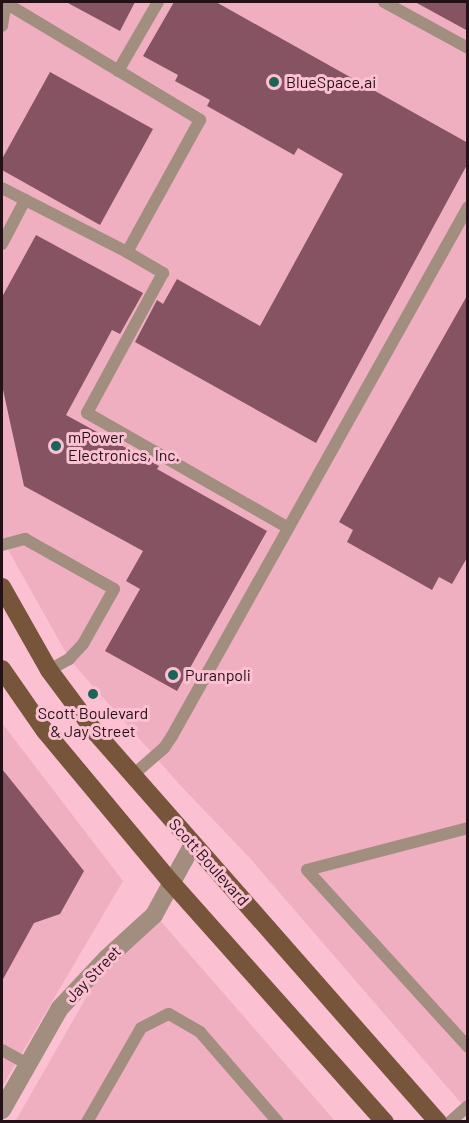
<!DOCTYPE html>
<html>
<head>
<meta charset="utf-8">
<style>
	body { margin:0 }
	#map { position:relative; width:469px; height:1123px; overflow:hidden; background:#fbc0d1; font-family:Barlow,sans-serif }
	div>[style] { position:absolute }
	.built>* { inset:0; background:#f0afc1 }
	.building>* { inset:0; background:#855362 }
	.lane>* { height:12px; margin:-6px; padding:0 6px; transform-origin:6px; border-radius:6px; background:#a18e7f }
	.street>* { height:18px; margin:-9px; padding:0 9px; transform-origin:9px; border-radius:9px; background:#a18e7f }
	.primary>* { height:18px; margin:-9px; padding:0 9px; transform-origin:9px; border-radius:9px; background:#76553a }
	.dots>* { width:16px; height:16px; translate:-50% -50%; box-sizing:border-box; border:3px solid #fbc0d1; border-radius:50% }
	span { translate:-50% -50%; white-space:nowrap; text-align:center; line-height:1.15; -webkit-text-stroke:6px #fbc0d1; paint-order:stroke }
	.poi-label { font-size:16px; color:#241017 }
	.left { translate:0 -50%; text-align:left }
	.street-label { font-size:16px; color:#241017 }
	.frame { position:absolute; inset:0; border:3px solid #241017; pointer-events:none }
</style>
</head>
<body>
<div id="map">
	<div class="built">
		<div style="clip-path:polygon(2px 2px,467px 2px,467px 1110px,248px 856px,180px 785px,70px 660px,2px 539px)"></div>
		<div style="clip-path:polygon(2px 723px,123px 881px,2px 1087px)"></div>
		<div style="clip-path:polygon(157px 917px,335px 1121px,15px 1122px,107px 961px)"></div>
	</div>
	<div class="building">
		<div style="clip-path:polygon(66px 2px,135px 2px,120px 31px)"></div>
		<div style="clip-path:polygon(174px 2px,216px 2px,468px 143px,468px 163px,316px 443px,135px 342px,157px 300px,163px 304px,177px 279px,260px 326px,343px 174px,298px 148px,294px 155px,207px 106px,210px 100px,175px 81px,178px 75px,143px 56px)"></div>
		<div style="clip-path:polygon(415px 2px,468px 2px,468px 31px)"></div>
		<div style="clip-path:polygon(50px 72px,153px 129px,100px 225px,2px 170px,2px 159px)"></div>
		<div style="clip-path:polygon(36px 235px,143px 293px,120px 334px,112px 330px,66px 415px,159px 466px,157px 469px,267px 531px,177px 691px,105px 651px,140px 589px,126px 581px,143px 551px,24px 486px,2px 385px,2px 297px)"></div>
		<div style="clip-path:polygon(468px 294px,468px 556px,452px 584px,439px 577px,432px 590px,347px 542px,353px 530px,339px 522px)"></div>
		<div style="clip-path:polygon(2px 769px,84px 871px,60px 914px,34px 923px,2px 981px)"></div>
	</div>
	<div class="lane">
		<div style="left:4px;top:2px;width:229px;rotate:31deg"></div>
		<div style="left:200px;top:120px;width:151px;rotate:118.9deg"></div>
		<div style="left:127px;top:252px;width:42px;rotate:30.3deg"></div>
		<div style="left:163px;top:273px;width:159px;rotate:118.5deg"></div>
		<div style="left:87px;top:413px;width:230px;rotate:29.7deg"></div>
		<div style="left:384px;top:2px;width:96px;rotate:28.7deg"></div>
		<div style="left:2px;top:26px;width:24px;rotate:-81deg"></div>
		<div style="left:118px;top:71px;width:80px;rotate:-59.9deg"></div>
		<div style="left:2px;top:188px;width:140px;rotate:27.1deg"></div>
		<div style="left:2px;top:244px;width:50px;rotate:-62.4deg"></div>
		<div style="left:2px;top:545px;width:24px;rotate:-15deg"></div>
		<div style="left:25px;top:539px;width:102px;rotate:29.3deg"></div>
		<div style="left:114px;top:589px;width:63px;rotate:119.4deg"></div>
		<div style="left:83px;top:644px;width:21px;rotate:133deg"></div>
		<div style="left:69px;top:659px;width:23px;rotate:151deg"></div>
		<div style="left:133px;top:775px;width:41px;rotate:-41.1deg"></div>
		<div style="left:164px;top:748px;width:14px;rotate:-56deg"></div>
		<div style="left:172px;top:736px;width:606px;rotate:-60.77deg"></div>
		<div style="left:468px;top:828px;width:166px;rotate:165.4deg"></div>
		<div style="left:307px;top:870px;width:239px;rotate:47.7deg"></div>
		<div style="left:2px;top:1050px;width:29px;rotate:29deg"></div>
		<div style="left:87px;top:1122px;width:108px;rotate:-60.1deg"></div>
		<div style="left:141px;top:1028px;width:31px;rotate:-27deg"></div>
		<div style="left:169px;top:1014px;width:36px;rotate:30deg"></div>
		<div style="left:200px;top:1032px;width:119px;rotate:49.1deg"></div>
		<div style="left:450px;top:1122px;width:24px;rotate:-42deg"></div>
	</div>
	<div class="street">
		<div style="left:2px;top:1110px;width:117px;rotate:-60.4deg"></div>
		<div style="left:60px;top:1008px;width:69px;rotate:-46.8deg"></div>
		<div style="left:107px;top:958px;width:64px;rotate:-42.5deg"></div>
		<div style="left:154px;top:915px;width:81px;rotate:-61.2deg"></div>
	</div>
	<div class="primary">
		<div style="left:2px;top:587px;width:95px;rotate:60.5deg"></div>
		<div style="left:49px;top:670px;width:79px;rotate:53.3deg"></div>
		<div style="left:96px;top:733px;width:518px;rotate:48.68deg"></div>
		<div style="left:2px;top:669px;width:75px;rotate:55.3deg"></div>
		<div style="left:45px;top:731px;width:195px;rotate:50.2deg"></div>
		<div style="left:170px;top:881px;width:323px;rotate:48.3deg"></div>
	</div>
	<div class="dots">
		<div style="left:274px;top:82px;background:#1c6459"></div>
		<div style="left:56px;top:446px;background:#1c6459"></div>
		<div style="left:173px;top:675px;background:#1c6459"></div>
		<div style="left:93px;top:694px;background:#1c6459"></div>
	</div>
	<div class="poi-label">
		<span class="left" style="left:286px;top:82px">BlueSpace.ai</span>
		<span class="left" style="left:68px;top:446px">mPower<br>Electronics, Inc.</span>
		<span class="left" style="left:185px;top:675px">Puranpoli</span>
		<span style="left:93px;top:722px">Scott Boulevard<br>&amp; Jay Street</span>
	</div>
	<div class="street-label">
		<span style="left:209px;top:862px;rotate:48deg">Scott Boulevard</span>
		<span style="left:93px;top:974px;rotate:-46deg">Jay Street</span>
	</div>
	<div class="frame"></div>
</div>
</body>
</html>
